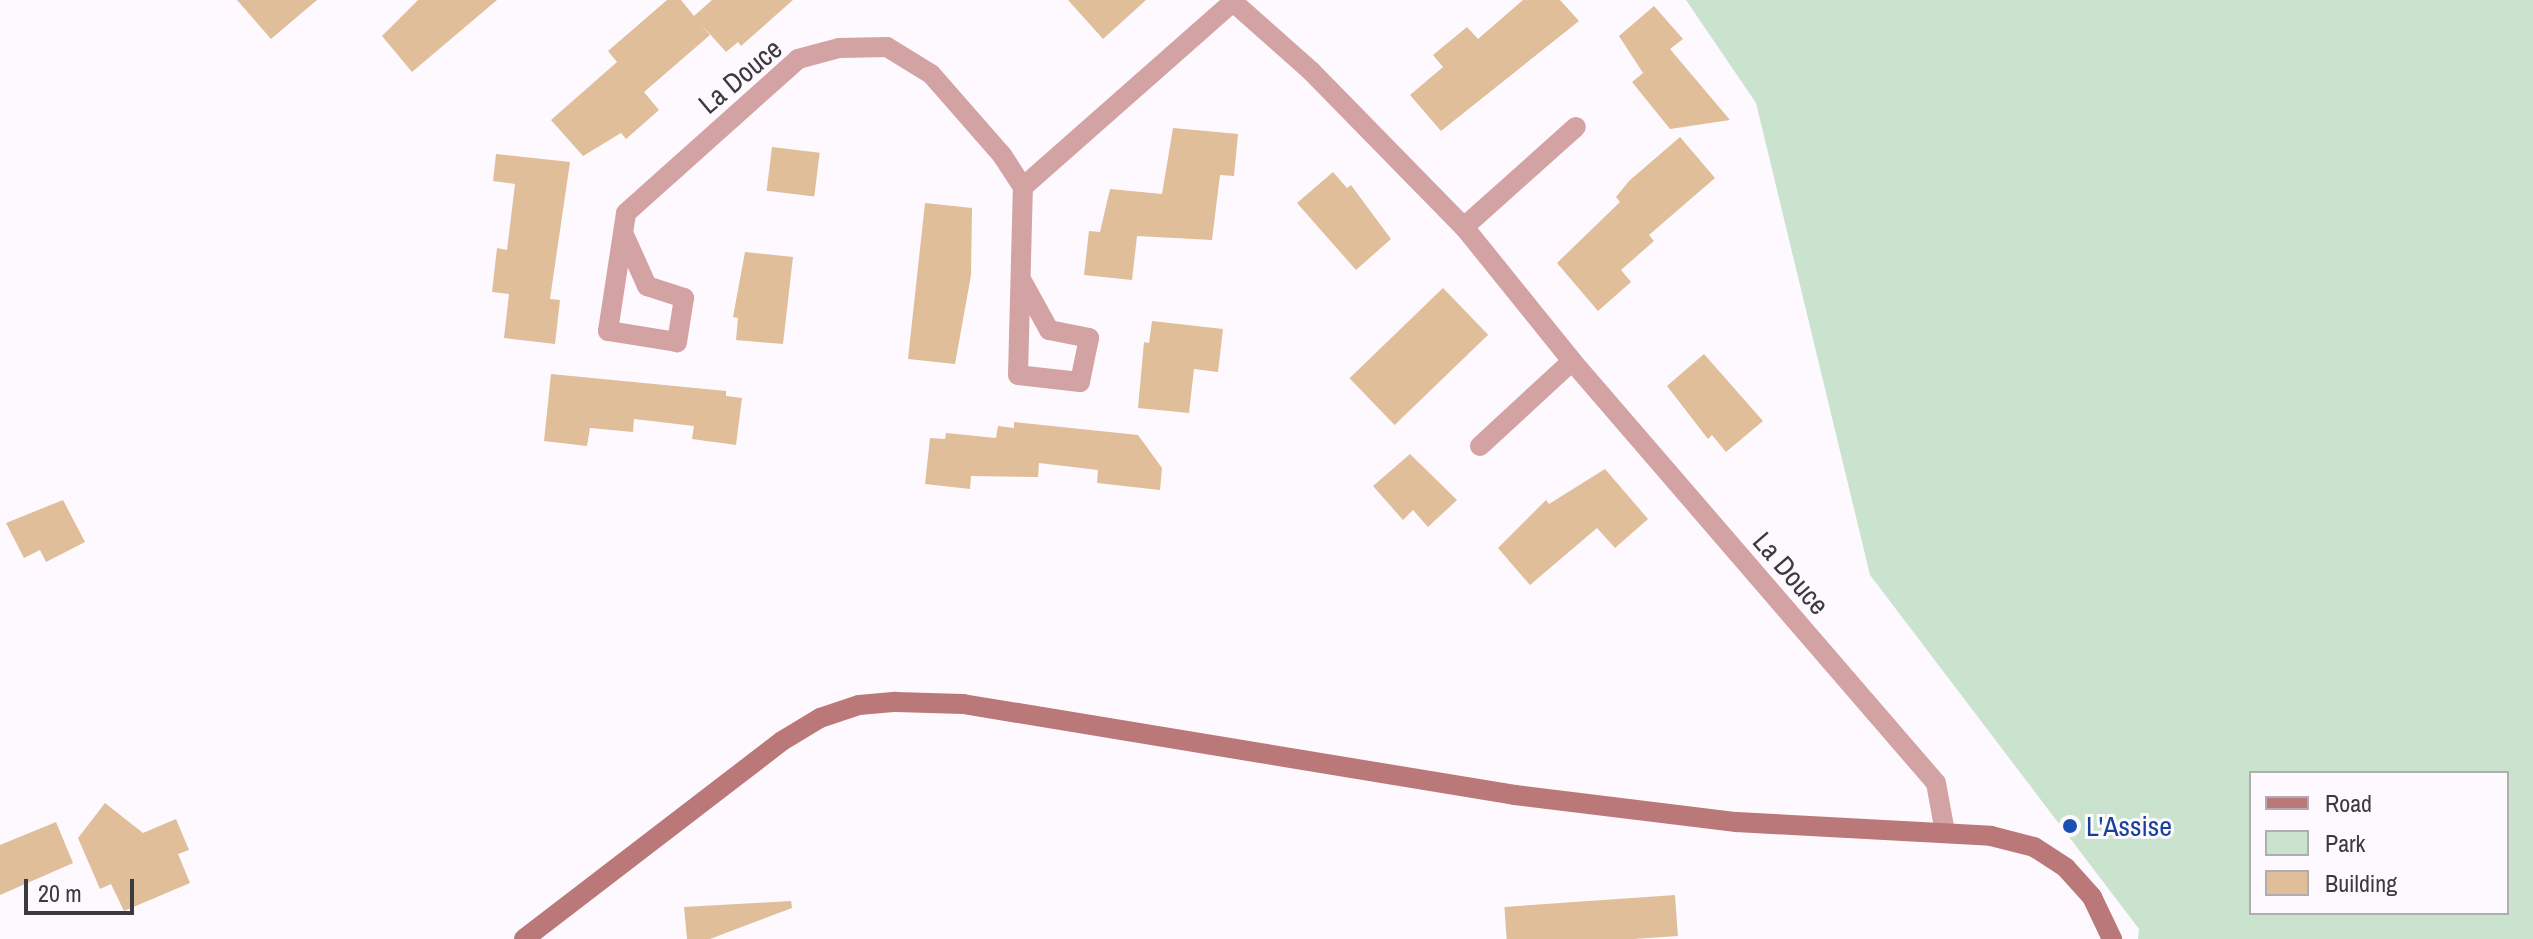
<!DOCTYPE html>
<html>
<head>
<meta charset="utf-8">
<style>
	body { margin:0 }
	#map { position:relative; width:2533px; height:939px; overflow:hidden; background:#fdf9fe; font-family:"Archivo Narrow",sans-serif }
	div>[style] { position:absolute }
	.green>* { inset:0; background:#cae3ce }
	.building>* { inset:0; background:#dfbe99; transform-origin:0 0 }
	.street>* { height:20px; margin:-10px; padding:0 10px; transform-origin:10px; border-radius:10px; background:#d2a3a2 }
	.secondary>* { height:20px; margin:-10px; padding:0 10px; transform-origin:10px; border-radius:10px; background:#ba7878 }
	.dots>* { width:22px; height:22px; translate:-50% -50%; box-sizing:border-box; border:4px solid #fdf9fe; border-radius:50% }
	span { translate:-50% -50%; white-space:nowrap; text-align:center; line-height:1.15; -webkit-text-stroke:6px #fdf9fe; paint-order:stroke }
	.street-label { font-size:28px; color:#3d3a3e }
	.transit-label { font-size:28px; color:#164399 }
	.left { translate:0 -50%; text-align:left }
	.legend { position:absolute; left:2249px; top:771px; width:260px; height:144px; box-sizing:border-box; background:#fdf9fe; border:2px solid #b0adb1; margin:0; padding:10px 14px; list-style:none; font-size:24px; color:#3d3a3e }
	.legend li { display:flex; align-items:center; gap:16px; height:40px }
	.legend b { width:40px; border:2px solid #b0adb1 }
	.scale { position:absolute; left:24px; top:879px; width:110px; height:36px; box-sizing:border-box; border:4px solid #3d3a3e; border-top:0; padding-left:10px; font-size:24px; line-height:28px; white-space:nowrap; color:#3d3a3e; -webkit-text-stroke:6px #fdf9fe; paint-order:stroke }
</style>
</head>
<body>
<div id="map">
	<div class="green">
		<div style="clip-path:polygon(evenodd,1686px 0,2533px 0,2533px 939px,2138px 939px,2139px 929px,1870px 575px,1756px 103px,1686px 0,2251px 773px,2507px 773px,2507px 913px,2251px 913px,2251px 773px)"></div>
	</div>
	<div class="building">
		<div style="clip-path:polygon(237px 0,317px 0,271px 39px)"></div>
		<div style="clip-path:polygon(418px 0,497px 0,412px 72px,382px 36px)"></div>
		<div style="clip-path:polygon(667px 0,681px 0,694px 16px,712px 0,793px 0,741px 46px,738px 42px,726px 52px,700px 23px,710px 35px,644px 92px,659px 110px,626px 139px,621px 133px,583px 156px,551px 120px,617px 62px,608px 51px)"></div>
		<div style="clip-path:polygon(1068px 0,1146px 0,1103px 39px)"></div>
		<div style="clip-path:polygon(1523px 0,1560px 0,1579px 21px,1441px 131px,1410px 95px,1443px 67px,1433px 55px,1467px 27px,1478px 39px)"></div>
		<div style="clip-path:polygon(1654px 6px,1683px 39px,1670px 49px,1730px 120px,1670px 129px,1632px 82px,1643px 73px,1619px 36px)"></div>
		<div style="clip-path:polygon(1173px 128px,1238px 134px,1234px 176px,1220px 175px,1212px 240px,1137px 236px,1132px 280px,1084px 275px,1089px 231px,1100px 232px,1110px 189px,1162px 194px)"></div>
		<div style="clip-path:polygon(1680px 137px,1715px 178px,1649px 235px,1654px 241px,1621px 270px,1631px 282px,1598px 311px,1557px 263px,1620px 202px,1616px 197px,1629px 181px)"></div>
		<div style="left:772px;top:147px;width:48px;height:44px;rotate:7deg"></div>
		<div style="clip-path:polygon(496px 154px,570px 162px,550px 299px,560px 300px,555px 344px,504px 338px,509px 294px,492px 292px,497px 248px,507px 250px,515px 184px,493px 181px)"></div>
		<div style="clip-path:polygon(1333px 172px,1347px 188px,1351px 185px,1391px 239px,1356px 270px,1297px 203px)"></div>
		<div style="clip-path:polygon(925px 203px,972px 208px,971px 275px,955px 364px,908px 359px)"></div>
		<div style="clip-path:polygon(745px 252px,793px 257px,783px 344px,736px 340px,738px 318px,733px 317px)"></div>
		<div style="left:1443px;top:288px;width:65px;height:130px;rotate:46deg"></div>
		<div style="clip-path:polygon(1152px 321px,1223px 329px,1218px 372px,1194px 369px,1189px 413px,1138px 408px,1144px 342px,1149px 343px)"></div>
		<div style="clip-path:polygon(1704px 354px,1763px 421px,1726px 452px,1712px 435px,1708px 439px,1667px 386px)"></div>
		<div style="clip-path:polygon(551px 374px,726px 391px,726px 396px,742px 398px,736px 445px,692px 439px,694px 426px,634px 419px,633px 432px,590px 428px,587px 446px,544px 441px)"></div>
		<div style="clip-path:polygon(1014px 422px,1138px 435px,1162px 468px,1160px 490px,1097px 483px,1098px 470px,1039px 463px,1038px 477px,971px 476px,970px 489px,925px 484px,930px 438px,945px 439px,946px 433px,996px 438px,998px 426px,1014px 428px)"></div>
		<div style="clip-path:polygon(1410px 454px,1457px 500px,1428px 527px,1413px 510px,1403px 520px,1373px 486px)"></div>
		<div style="clip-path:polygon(1605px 469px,1648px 519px,1615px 548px,1597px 528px,1530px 585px,1498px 548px,1546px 500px,1549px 504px)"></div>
		<div style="clip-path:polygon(63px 500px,85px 542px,46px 562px,40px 550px,24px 558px,6px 523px)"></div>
		<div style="clip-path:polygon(105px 803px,143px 833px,176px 819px,189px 850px,178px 854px,190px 883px,124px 911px,111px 884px,100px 889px,78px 838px)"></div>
		<div style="clip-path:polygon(56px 822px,73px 863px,0 895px,0 845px)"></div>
		<div style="left:1675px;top:895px;width:41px;height:171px;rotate:86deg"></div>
		<div style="clip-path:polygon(791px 901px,792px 908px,710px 939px,687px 939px,684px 907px)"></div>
	</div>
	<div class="street">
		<div style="left:1231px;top:0;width:107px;rotate:41.6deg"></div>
		<div style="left:1311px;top:71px;width:219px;rotate:45.6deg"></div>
		<div style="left:1464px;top:227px;width:172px;rotate:51.1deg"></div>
		<div style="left:1572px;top:361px;width:557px;rotate:49.22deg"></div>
		<div style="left:1936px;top:783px;width:50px;rotate:79.6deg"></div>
		<div style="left:1464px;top:227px;width:150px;rotate:-41.8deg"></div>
		<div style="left:625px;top:237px;width:54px;rotate:65.8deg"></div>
		<div style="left:647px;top:286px;width:39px;rotate:18deg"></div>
		<div style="left:684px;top:298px;width:45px;rotate:99deg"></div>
		<div style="left:677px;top:342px;width:70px;rotate:-170.9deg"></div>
		<div style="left:608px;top:331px;width:119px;rotate:-81.3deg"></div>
		<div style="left:626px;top:213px;width:231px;rotate:-41.8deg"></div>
		<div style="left:798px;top:59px;width:42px;rotate:-15deg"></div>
		<div style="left:839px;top:48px;width:48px;rotate:-1.2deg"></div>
		<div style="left:887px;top:47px;width:52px;rotate:31.5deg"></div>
		<div style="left:931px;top:74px;width:108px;rotate:48.8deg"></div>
		<div style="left:1002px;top:155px;width:38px;rotate:57deg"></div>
		<div style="left:1022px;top:281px;width:56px;rotate:61.1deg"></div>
		<div style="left:1049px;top:330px;width:41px;rotate:11.3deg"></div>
		<div style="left:1089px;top:338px;width:45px;rotate:101.6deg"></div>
		<div style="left:1080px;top:382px;width:62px;rotate:-173.6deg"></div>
		<div style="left:1018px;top:375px;width:188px;rotate:-88.5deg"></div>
		<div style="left:1023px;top:187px;width:280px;rotate:-41.4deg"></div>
		<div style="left:1480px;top:446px;width:125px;rotate:-42.7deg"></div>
	</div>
	<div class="secondary">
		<div style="left:524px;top:939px;width:325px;rotate:-37.5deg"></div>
		<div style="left:782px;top:741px;width:44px;rotate:-31.2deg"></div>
		<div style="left:820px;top:718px;width:41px;rotate:-18.4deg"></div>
		<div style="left:859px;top:705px;width:37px;rotate:-5deg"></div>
		<div style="left:896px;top:702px;width:67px;rotate:1.7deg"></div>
		<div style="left:963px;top:704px;width:559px;rotate:9.36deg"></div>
		<div style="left:1515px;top:795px;width:223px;rotate:7deg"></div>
		<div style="left:1736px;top:822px;width:255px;rotate:3.1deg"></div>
		<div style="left:1991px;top:836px;width:44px;rotate:14.3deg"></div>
		<div style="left:2034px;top:847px;width:38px;rotate:33deg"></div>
		<div style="left:2066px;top:868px;width:39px;rotate:48deg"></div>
		<div style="left:2092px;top:897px;width:47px;rotate:64.5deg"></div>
	</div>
	<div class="dots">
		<div style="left:2070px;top:826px;background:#1a4fb4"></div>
	</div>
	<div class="street-label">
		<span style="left:740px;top:76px;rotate:-40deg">La Douce</span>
		<span style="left:1791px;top:573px;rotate:49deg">La Douce</span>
	</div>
	<div class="transit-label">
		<span class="left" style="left:2086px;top:826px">L'Assise</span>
	</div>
	<ul class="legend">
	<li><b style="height:10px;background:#ba7878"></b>Road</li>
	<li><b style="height:22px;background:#cae3ce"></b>Park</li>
	<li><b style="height:22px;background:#dfbe99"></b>Building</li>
	</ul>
	<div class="scale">20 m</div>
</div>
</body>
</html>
